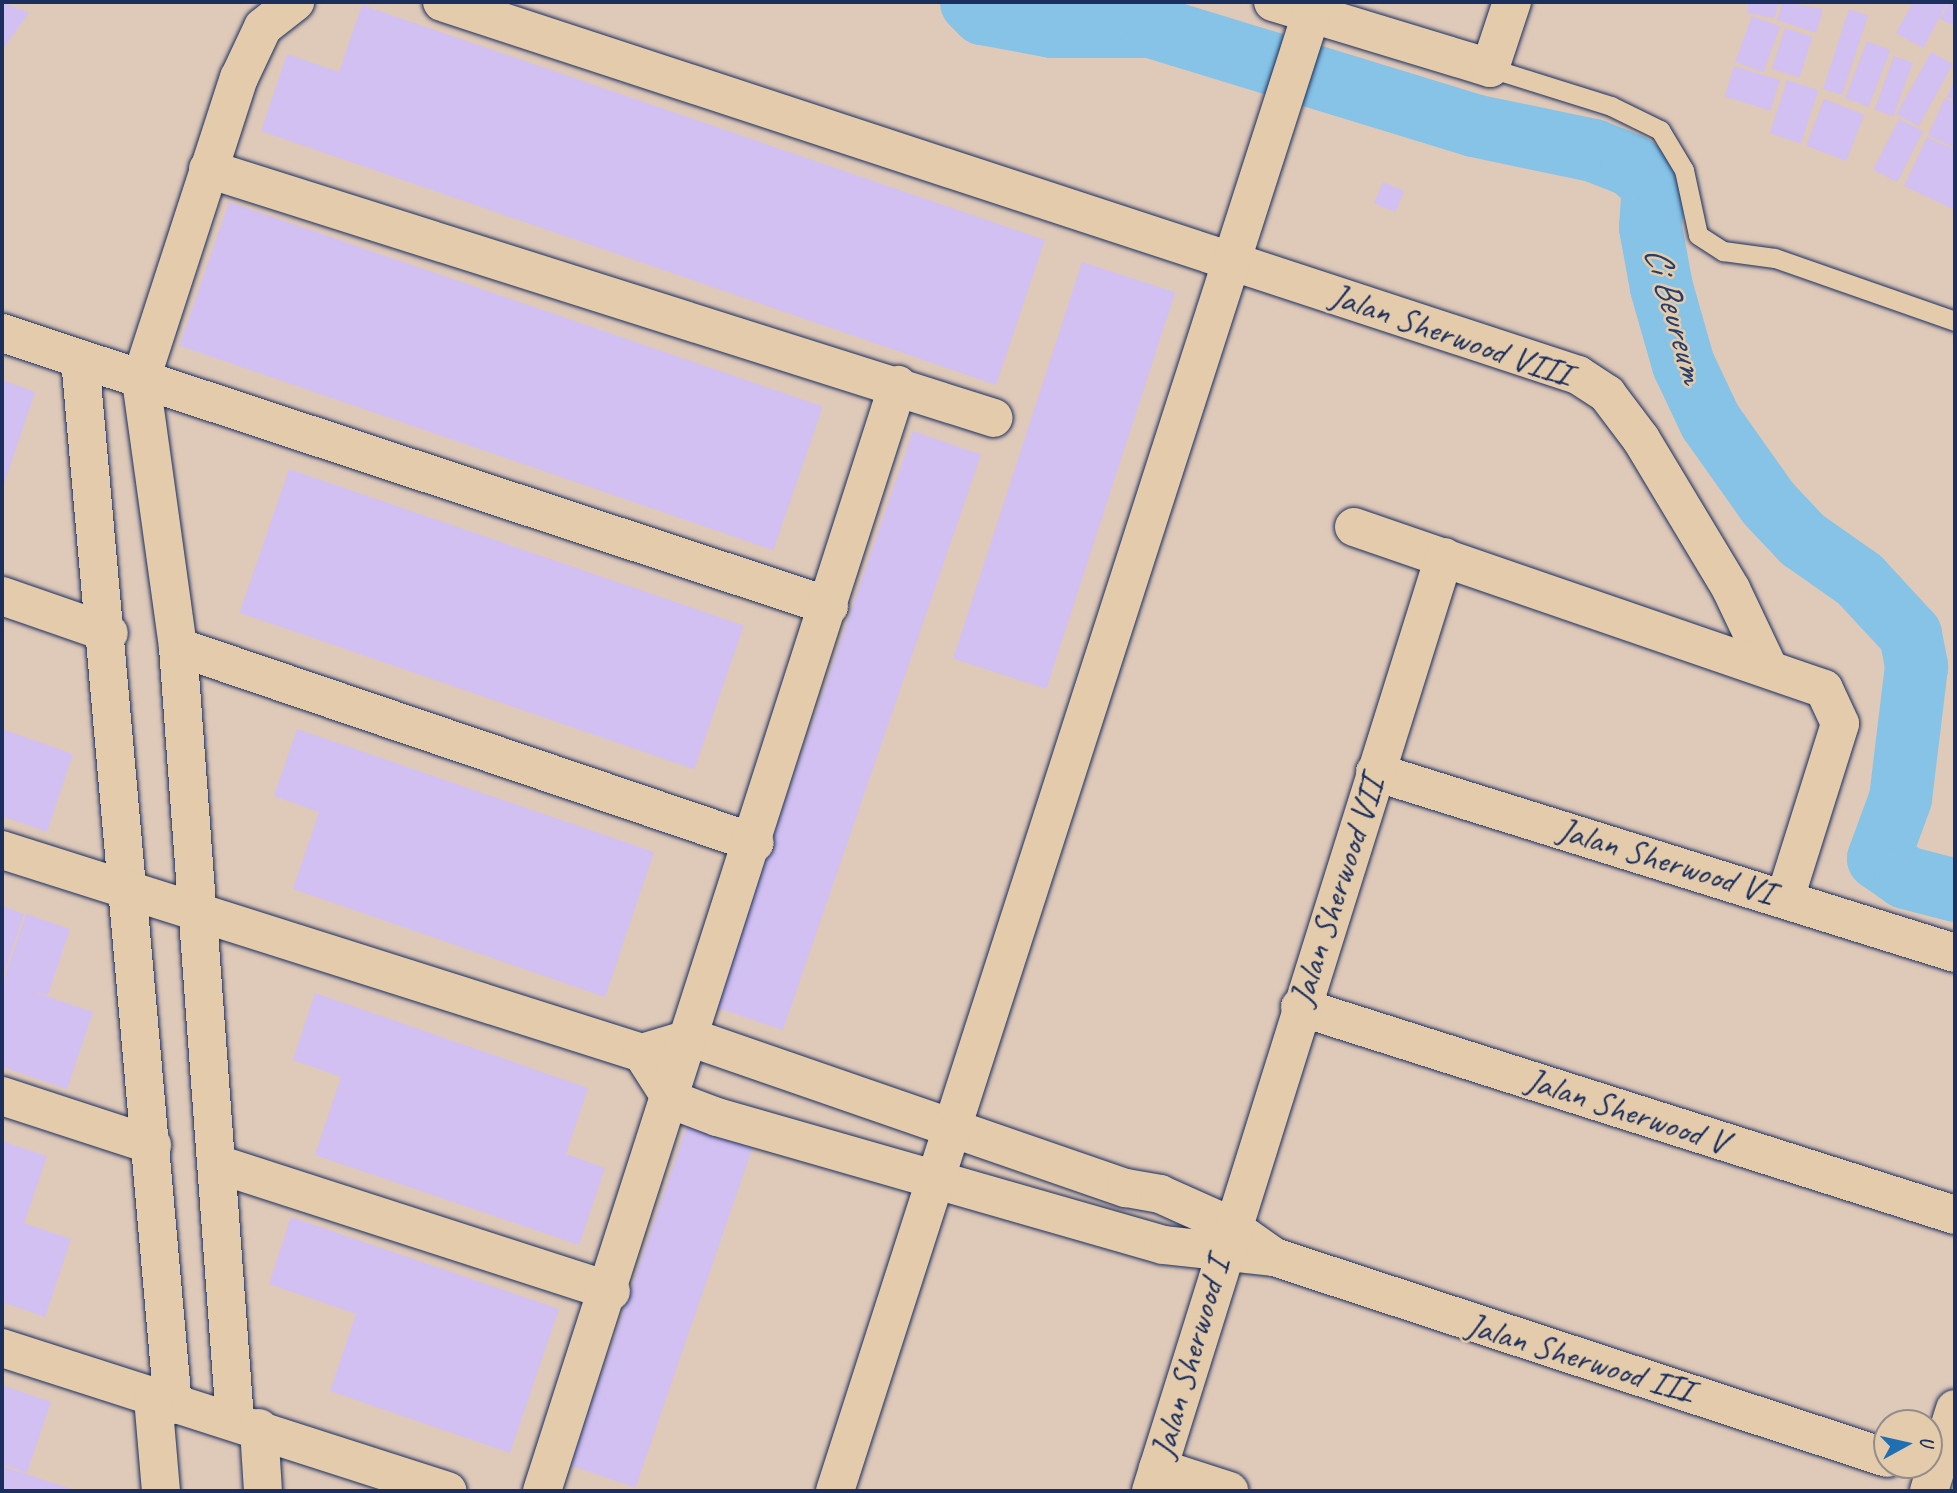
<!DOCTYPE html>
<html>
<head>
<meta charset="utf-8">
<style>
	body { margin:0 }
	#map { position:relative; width:1957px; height:1493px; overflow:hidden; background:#dfc9b9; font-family:Caveat,sans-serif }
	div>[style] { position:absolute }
	.river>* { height:63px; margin:-31.5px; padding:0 31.5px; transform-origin:31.5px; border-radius:31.5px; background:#86c3e6 }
	.building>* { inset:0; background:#d1c0f1; transform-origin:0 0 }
	.roads { filter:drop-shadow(0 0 2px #1b2f5e) drop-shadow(0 0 2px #1b2f5e) }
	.lane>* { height:19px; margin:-9.5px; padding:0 9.5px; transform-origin:9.5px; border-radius:9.5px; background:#e3cbab }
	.street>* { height:38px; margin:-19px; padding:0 19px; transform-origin:19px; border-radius:19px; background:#e3cbab }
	span { translate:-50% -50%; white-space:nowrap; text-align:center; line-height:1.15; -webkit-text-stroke:5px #e3cbab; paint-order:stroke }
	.street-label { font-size:35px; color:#1b2f5e }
	.water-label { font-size:37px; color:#263e6c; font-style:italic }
	.frame { position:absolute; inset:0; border:4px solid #1b2f5e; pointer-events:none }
	.north { position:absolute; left:1873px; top:1409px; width:70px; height:70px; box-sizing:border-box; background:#e3cbab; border:2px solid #938d8c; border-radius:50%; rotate:82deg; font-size:19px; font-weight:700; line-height:28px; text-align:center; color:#1b2f5e }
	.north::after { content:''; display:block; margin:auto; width:24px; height:32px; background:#1f6fb2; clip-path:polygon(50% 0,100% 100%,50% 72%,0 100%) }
</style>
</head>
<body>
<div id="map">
	<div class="river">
		<div style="left:971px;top:2px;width:16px;rotate:45deg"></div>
		<div style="left:982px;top:13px;width:71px;rotate:10.5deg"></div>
		<div style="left:1052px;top:26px;width:98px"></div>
		<div style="left:1150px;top:26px;width:338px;rotate:17deg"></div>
		<div style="left:1473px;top:125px;width:123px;rotate:11.8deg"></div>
		<div style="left:1593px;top:150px;width:41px;rotate:21.5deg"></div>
		<div style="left:1631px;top:165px;width:29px;rotate:41deg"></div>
		<div style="left:1653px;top:184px;width:43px;rotate:94deg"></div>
		<div style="left:1650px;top:227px;width:61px;rotate:79.6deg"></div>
		<div style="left:1661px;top:287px;width:80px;rotate:74.1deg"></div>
		<div style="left:1683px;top:364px;width:63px;rotate:64.7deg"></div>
		<div style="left:1710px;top:421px;width:100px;rotate:54.7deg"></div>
		<div style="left:1768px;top:503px;width:50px;rotate:46.6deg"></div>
		<div style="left:1802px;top:539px;width:70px;rotate:35.1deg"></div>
		<div style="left:1859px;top:579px;width:75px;rotate:47.2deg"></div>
		<div style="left:1910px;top:634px;width:33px;rotate:79deg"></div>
		<div style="left:1916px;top:666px;width:133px;rotate:96.9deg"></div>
		<div style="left:1900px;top:798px;width:64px;rotate:110.1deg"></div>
		<div style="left:1878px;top:858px;width:33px;rotate:35deg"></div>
		<div style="left:1905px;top:877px;width:52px;rotate:14.6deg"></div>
	</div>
	<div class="building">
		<div style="clip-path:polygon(2px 2px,29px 13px,2px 50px)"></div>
		<div style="clip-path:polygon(1748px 2px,1779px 2px,1774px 18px,1748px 13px)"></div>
		<div style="clip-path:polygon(1783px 2px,1823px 9px,1816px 33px,1777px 20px)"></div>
		<div style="clip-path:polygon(1913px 2px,1948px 2px,1923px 48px,1896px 33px)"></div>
		<div style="clip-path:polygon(1950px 2px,1955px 2px,1955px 26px,1940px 19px)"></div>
		<div style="clip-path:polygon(362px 5px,1045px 240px,996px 385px,261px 131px,287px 54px,339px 72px)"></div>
		<div style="left:1849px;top:9px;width:20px;height:84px;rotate:18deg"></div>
		<div style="left:1752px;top:16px;width:30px;height:49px;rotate:20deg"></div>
		<div style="left:1785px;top:28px;width:29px;height:43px;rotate:18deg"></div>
		<div style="left:1867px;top:41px;width:25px;height:61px;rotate:21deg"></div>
		<div style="left:1931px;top:52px;width:25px;height:71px;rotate:29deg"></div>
		<div style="left:1894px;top:56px;width:20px;height:57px;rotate:20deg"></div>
		<div style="left:1734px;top:66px;width:48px;height:32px;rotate:17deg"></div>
		<div style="clip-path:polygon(1955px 79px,1955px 101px,1947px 97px)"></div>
		<div style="left:1787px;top:80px;width:33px;height:56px;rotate:18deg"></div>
		<div style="clip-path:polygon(1945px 98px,1955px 103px,1955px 148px,1928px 135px)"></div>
		<div style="left:1824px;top:99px;width:43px;height:50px;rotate:21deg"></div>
		<div style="left:1899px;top:119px;width:27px;height:57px;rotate:27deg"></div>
		<div style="clip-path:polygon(1927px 137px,1955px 150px,1955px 210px,1904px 186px)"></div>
		<div style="left:1383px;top:182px;width:23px;height:23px;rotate:23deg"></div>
		<div style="left:229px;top:202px;width:628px;height:152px;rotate:19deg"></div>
		<div style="left:1082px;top:262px;width:98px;height:417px;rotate:18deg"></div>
		<div style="clip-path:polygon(2px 380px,35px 392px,2px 490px)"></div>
		<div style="left:913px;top:431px;width:72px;height:609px;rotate:19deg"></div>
		<div style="left:289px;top:469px;width:481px;height:152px;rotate:19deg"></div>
		<div style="clip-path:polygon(2px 729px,73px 754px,47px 832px,2px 816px)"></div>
		<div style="clip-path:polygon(297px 729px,654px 852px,605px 997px,293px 889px,319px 812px,274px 796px)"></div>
		<div style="clip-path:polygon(2px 906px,24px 914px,2px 980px)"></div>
		<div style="clip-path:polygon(26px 914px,70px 929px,48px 995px,26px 989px,93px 1012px,67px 1089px,2px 1067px,2px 985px)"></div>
		<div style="clip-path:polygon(315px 993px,588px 1088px,566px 1154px,605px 1168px,579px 1245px,315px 1155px,341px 1077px,293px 1060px)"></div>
		<div style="left:688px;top:1123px;width:69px;height:362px;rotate:19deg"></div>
		<div style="clip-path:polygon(2px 1141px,47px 1156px,24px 1223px,71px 1239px,45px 1317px,2px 1302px)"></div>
		<div style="clip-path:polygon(291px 1217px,559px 1309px,510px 1453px,330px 1391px,356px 1314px,269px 1284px)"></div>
		<div style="clip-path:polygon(2px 1385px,51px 1402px,27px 1473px,2px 1464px)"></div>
		<div style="clip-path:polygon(2px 1466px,77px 1491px,2px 1491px)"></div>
	</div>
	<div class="roads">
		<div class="lane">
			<div style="left:1490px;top:68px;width:127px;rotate:17.4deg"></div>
			<div style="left:1611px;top:106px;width:55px;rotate:26.1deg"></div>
			<div style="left:1660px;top:130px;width:47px;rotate:59deg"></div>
			<div style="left:1684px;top:170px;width:66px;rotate:77.8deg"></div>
			<div style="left:1698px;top:235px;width:30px;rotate:33deg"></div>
			<div style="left:1723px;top:251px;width:52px;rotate:7.7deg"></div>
			<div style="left:1775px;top:258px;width:191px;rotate:19.3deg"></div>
		</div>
		<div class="street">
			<div style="left:442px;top:2px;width:1196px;rotate:18.18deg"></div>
			<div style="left:1578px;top:375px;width:35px;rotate:33deg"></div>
			<div style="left:1607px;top:394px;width:56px;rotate:52.9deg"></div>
			<div style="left:1641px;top:439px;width:175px;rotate:59deg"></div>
			<div style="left:1731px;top:589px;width:86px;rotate:64.6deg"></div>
			<div style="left:1273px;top:2px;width:227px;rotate:16.9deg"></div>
			<div style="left:1490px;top:68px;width:70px;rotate:-71.6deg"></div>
			<div style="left:208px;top:169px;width:824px;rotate:17.58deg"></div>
			<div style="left:2px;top:333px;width:871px;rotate:18.27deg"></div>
			<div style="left:80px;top:359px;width:1050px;rotate:84.92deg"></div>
			<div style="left:1354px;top:527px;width:497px;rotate:19deg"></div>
			<div style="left:1824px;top:689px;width:38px;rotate:65deg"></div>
			<div style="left:1840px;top:724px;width:182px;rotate:107.5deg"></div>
			<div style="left:2px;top:596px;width:113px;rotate:19.1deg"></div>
			<div style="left:178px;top:647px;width:609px;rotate:18.76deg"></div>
			<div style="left:1375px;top:772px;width:608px;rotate:17.33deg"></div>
			<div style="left:2px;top:850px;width:671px;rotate:17.6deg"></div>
			<div style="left:642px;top:1053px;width:52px;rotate:-16.7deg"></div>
			<div style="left:692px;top:1038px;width:459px;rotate:19.1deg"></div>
			<div style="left:1126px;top:1188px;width:35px;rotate:10deg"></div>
			<div style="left:1160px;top:1194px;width:76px;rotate:24.2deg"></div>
			<div style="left:1229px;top:1225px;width:55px;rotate:35.4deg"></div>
			<div style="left:1300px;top:1007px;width:687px;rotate:17.62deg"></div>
			<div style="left:642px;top:1053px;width:56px;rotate:57.4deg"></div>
			<div style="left:672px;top:1100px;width:48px;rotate:20.7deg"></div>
			<div style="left:717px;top:1117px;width:464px;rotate:16deg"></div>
			<div style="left:1163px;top:1245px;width:112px;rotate:6.2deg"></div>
			<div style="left:1274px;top:1257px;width:645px;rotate:18.15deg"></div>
			<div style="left:2px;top:1096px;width:158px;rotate:18.1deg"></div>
			<div style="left:217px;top:1164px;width:414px;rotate:17.9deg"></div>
			<div style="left:2px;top:1348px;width:468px;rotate:17.8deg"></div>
			<div style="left:153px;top:1398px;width:93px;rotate:85.1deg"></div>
			<div style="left:235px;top:1420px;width:775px;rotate:-94.22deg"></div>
			<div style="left:178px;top:647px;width:271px;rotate:-97.9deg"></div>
			<div style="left:141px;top:379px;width:317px;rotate:-72deg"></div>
			<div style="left:239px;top:78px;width:56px;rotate:-64.8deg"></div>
			<div style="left:263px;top:27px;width:41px;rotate:-38deg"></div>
			<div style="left:259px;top:1428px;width:63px;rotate:86.4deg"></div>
			<div style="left:1158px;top:1468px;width:75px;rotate:17.9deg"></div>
			<div style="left:542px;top:1491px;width:1162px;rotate:-72.16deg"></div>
			<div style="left:835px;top:1491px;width:1564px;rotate:-72.13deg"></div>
			<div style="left:1151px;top:1491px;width:979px;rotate:-72.58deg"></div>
			<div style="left:1929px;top:1491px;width:86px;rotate:-72.4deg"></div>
		</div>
	</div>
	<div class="street-label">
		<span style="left:1451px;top:335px;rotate:19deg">Jalan Sherwood VIII</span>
		<span style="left:1666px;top:861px;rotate:17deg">Jalan Sherwood VI</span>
		<span style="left:1337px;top:891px;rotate:-72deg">Jalan Sherwood VII</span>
		<span style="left:1627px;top:1111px;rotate:18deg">Jalan Sherwood V</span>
		<span style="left:1190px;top:1358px;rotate:-74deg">Jalan Sherwood I</span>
		<span style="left:1580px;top:1358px;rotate:17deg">Jalan Sherwood III</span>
	</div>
	<div class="water-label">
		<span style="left:1675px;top:314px;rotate:74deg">Ci Beureum</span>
	</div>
	<div class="frame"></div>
	<div class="north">U</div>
</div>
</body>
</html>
